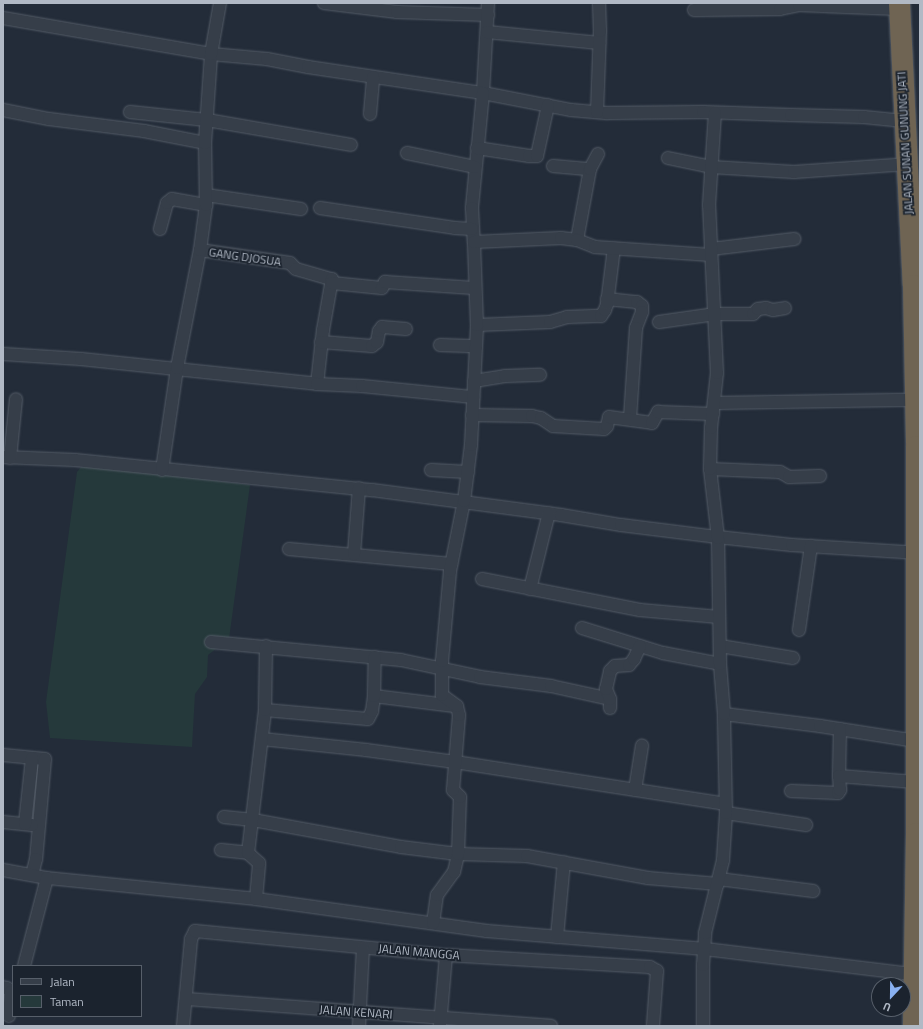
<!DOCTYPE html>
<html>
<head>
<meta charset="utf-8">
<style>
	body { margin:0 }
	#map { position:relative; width:923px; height:1029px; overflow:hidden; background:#232c39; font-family:"Titillium Web",sans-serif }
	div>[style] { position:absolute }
	.green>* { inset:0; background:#25393b }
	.roads { filter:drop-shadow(0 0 1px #545c67) drop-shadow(0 0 1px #545c67) }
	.street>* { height:12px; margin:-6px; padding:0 6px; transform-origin:6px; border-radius:6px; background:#363e49 }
	.highway>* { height:21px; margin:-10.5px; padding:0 10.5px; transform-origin:10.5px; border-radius:10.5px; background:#6f6453 }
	span { translate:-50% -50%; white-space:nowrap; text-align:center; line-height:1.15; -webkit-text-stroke:3.5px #1b232e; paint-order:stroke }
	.street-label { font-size:12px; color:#b1b9c5 }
	.frame { position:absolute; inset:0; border:4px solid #b1b9c5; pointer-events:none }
	.legend { position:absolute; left:12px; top:965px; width:130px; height:52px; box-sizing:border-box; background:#1b232e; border:1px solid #575f6a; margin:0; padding:5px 7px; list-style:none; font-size:12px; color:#b1b9c5 }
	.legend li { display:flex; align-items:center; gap:8px; height:20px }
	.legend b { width:20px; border:1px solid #575f6a }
	.north { position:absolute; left:871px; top:977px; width:40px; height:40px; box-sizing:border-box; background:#1b232e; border:1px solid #575f6a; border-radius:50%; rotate:202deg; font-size:11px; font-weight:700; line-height:16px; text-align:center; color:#b1b9c5 }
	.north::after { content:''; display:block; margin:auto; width:14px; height:18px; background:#89b1f2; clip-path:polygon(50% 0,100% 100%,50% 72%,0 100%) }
</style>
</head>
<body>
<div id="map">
	<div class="green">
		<div style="clip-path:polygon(89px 465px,250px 485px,229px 639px,208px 655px,207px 677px,195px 694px,192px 747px,50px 738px,46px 702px,77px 472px,81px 467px)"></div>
	</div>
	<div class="roads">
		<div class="street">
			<div style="left:324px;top:3px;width:74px;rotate:7deg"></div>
			<div style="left:397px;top:12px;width:91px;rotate:1.9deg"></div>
			<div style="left:488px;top:3px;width:90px;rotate:93.2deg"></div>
			<div style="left:483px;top:93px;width:90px;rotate:10.9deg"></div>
			<div style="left:571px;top:110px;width:37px;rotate:5deg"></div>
			<div style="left:608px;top:113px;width:95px;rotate:-0.6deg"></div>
			<div style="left:703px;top:112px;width:88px;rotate:2deg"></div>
			<div style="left:791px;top:115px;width:73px;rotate:1.6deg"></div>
			<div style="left:864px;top:117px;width:40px;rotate:5.7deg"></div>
			<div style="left:694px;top:10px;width:86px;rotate:-0.7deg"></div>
			<div style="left:780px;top:9px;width:19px;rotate:-12deg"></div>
			<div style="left:799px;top:5px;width:100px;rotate:2.3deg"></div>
			<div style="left:3px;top:18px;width:211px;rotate:9.8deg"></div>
			<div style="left:211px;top:54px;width:56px;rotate:5.1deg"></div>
			<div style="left:267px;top:59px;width:42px;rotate:11deg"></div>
			<div style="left:308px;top:67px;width:177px;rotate:8.5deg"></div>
			<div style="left:483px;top:93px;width:116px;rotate:95.5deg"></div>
			<div style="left:472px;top:208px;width:34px;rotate:87deg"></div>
			<div style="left:487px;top:32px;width:113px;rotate:5.6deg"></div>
			<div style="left:3px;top:110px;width:47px;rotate:11.1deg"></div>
			<div style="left:49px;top:119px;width:96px;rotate:7.2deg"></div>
			<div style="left:144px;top:131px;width:62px;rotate:11.1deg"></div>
			<div style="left:130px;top:112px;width:77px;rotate:5.9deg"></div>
			<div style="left:207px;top:120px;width:146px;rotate:9.8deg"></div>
			<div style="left:597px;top:112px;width:81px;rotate:-87.9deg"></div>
			<div style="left:600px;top:31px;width:28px;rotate:-92deg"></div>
			<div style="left:370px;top:114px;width:37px;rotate:-85deg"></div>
			<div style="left:477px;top:148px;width:53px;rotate:8.7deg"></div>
			<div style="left:529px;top:156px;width:8px"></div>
			<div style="left:537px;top:156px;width:52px;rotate:-77.8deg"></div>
			<div style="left:407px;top:153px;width:69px;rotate:11.6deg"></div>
			<div style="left:668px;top:158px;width:44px;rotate:11.8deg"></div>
			<div style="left:711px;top:167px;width:83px;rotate:3.4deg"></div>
			<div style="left:794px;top:172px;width:113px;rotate:-4deg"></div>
			<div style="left:553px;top:166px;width:37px;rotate:5deg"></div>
			<div style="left:206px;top:195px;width:96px;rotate:8.4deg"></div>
			<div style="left:320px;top:208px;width:136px;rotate:8.4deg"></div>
			<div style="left:455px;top:228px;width:17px;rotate:3deg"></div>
			<div style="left:160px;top:229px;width:27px;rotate:-75deg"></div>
			<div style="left:167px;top:203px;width:6px;rotate:-39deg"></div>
			<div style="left:172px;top:199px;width:35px;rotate:10deg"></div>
			<div style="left:577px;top:240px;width:72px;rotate:-79.6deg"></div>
			<div style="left:590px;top:169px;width:17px;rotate:-62deg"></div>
			<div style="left:711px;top:249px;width:84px;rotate:-6.9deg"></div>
			<div style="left:200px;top:250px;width:91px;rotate:8.2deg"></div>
			<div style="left:290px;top:263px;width:8px;rotate:45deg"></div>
			<div style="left:296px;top:269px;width:37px;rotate:16deg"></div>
			<div style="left:332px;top:279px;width:52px;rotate:100deg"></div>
			<div style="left:323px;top:330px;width:54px;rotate:96.3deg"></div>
			<div style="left:332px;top:283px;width:50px;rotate:5.7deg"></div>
			<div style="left:382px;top:288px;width:7px;rotate:-63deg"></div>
			<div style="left:385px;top:282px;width:89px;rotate:3.9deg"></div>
			<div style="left:607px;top:299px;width:30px;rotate:6deg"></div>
			<div style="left:637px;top:302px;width:6px;rotate:39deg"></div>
			<div style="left:642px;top:306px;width:6px;rotate:90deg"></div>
			<div style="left:642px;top:312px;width:17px;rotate:111deg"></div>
			<div style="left:636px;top:328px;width:91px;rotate:93.8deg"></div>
			<div style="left:659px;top:322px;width:57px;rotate:-8.1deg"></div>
			<div style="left:715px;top:314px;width:38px"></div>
			<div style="left:753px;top:314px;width:7px;rotate:-45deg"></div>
			<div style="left:758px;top:309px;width:8px;rotate:-7deg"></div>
			<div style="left:766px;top:308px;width:7px;rotate:16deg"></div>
			<div style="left:773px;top:310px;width:12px;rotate:-9deg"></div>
			<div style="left:477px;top:325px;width:73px;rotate:-2.4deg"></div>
			<div style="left:550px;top:322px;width:18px;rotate:-16deg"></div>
			<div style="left:567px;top:317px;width:34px;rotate:-2deg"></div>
			<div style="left:601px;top:316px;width:7px;rotate:-56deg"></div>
			<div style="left:605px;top:310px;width:6px;rotate:-72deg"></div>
			<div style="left:607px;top:304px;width:56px;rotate:-82.9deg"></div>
			<div style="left:321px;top:342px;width:51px;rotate:4.5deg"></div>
			<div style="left:372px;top:346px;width:6px;rotate:-39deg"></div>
			<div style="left:377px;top:342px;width:11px;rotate:-80deg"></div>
			<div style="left:379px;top:331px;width:5px;rotate:-53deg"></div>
			<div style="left:382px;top:327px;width:24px;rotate:5deg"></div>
			<div style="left:440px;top:345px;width:36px;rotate:2deg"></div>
			<div style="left:3px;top:354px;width:78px;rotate:3.7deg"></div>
			<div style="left:81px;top:359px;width:237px;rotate:6deg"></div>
			<div style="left:317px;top:384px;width:45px;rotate:2.5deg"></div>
			<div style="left:362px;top:386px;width:112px;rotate:5.7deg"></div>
			<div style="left:474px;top:381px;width:31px;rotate:-9deg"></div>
			<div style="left:505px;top:376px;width:35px;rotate:-2deg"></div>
			<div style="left:715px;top:403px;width:199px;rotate:-0.9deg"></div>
			<div style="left:472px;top:415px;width:60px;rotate:1deg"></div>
			<div style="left:532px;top:416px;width:9px;rotate:13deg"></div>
			<div style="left:541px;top:418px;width:14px;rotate:34deg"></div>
			<div style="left:553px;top:426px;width:51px;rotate:3.4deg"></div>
			<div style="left:604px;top:429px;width:4px;rotate:-45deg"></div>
			<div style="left:607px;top:426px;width:9px;rotate:-77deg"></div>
			<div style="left:609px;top:417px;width:43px;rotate:7.9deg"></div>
			<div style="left:652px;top:423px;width:13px;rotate:-61deg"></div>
			<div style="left:658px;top:412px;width:55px;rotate:2.1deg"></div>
			<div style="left:3px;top:457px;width:72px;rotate:2.4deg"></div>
			<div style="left:75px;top:460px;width:299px;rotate:5.8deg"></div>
			<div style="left:372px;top:490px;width:191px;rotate:7.5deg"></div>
			<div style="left:561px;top:515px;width:61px;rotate:9.5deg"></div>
			<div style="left:621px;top:525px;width:98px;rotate:7.1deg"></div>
			<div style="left:718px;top:537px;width:74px;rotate:6.2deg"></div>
			<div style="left:792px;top:545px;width:128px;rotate:3.6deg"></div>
			<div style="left:10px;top:458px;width:59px;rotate:-84.2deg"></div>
			<div style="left:710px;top:469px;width:70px;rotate:2.5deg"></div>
			<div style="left:780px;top:472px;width:10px;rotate:29deg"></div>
			<div style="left:789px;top:477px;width:31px;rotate:-2deg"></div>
			<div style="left:162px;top:470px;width:103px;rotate:-81.6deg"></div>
			<div style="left:177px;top:368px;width:120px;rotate:-79deg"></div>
			<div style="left:200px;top:250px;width:45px;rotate:-82.4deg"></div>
			<div style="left:206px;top:205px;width:62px;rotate:-90.9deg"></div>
			<div style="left:205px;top:143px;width:89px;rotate:-86.1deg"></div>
			<div style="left:211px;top:54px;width:52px;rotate:-80deg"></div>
			<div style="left:431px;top:470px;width:37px;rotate:3deg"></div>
			<div style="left:289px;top:549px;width:163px;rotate:5.3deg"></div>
			<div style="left:354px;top:554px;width:66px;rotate:-85.7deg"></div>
			<div style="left:482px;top:579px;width:161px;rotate:11.1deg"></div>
			<div style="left:640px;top:610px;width:79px;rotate:5.1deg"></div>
			<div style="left:530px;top:589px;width:78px;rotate:-76deg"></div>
			<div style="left:582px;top:628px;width:85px;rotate:17.2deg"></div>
			<div style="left:663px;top:653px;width:58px;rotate:10.9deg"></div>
			<div style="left:799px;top:630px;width:85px;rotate:-81.9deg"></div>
			<div style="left:211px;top:642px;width:191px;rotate:5.4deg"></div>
			<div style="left:401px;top:660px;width:81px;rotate:12.1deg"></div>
			<div style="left:480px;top:677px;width:72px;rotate:7.2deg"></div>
			<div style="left:551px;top:686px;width:60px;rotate:12.4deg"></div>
			<div style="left:720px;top:646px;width:74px;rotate:9.3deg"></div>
			<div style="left:374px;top:696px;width:81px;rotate:7.1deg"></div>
			<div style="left:610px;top:708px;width:9px;rotate:-90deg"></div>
			<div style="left:610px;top:699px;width:11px;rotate:-112deg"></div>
			<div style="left:606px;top:689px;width:18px;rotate:-77deg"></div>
			<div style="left:610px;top:671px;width:7px;rotate:-45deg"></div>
			<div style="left:615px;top:666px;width:14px;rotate:-4deg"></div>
			<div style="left:629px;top:665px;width:8px;rotate:-50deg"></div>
			<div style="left:634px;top:659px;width:14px;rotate:-65deg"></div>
			<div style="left:265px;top:710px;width:103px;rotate:5deg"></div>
			<div style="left:368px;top:719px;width:9px;rotate:-63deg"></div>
			<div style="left:372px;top:711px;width:15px;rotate:-82deg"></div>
			<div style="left:374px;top:696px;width:39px;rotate:-89deg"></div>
			<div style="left:724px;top:714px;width:97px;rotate:7.1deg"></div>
			<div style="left:820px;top:726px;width:97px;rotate:8.9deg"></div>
			<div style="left:262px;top:739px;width:105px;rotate:6deg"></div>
			<div style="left:366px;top:750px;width:90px;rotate:7.7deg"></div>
			<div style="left:455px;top:762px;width:273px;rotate:8.8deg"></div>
			<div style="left:3px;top:755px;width:42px;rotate:5.4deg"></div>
			<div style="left:45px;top:759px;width:100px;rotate:95.1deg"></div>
			<div style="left:36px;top:859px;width:16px;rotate:104deg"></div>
			<div style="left:839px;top:776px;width:47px;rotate:-88.8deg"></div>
			<div style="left:635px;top:790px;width:45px;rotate:-81deg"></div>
			<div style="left:791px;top:791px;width:47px;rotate:2.4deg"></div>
			<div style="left:838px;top:793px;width:4px;rotate:-56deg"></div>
			<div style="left:840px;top:790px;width:14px;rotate:-94deg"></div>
			<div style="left:839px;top:776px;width:76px;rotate:4.5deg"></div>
			<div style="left:726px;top:813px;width:81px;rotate:8.5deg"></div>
			<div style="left:224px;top:817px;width:29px;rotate:6deg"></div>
			<div style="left:253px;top:820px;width:150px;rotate:10.3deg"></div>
			<div style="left:401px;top:847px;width:57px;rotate:7deg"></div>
			<div style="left:458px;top:854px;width:69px;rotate:1.7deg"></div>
			<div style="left:527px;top:856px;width:123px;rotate:10.3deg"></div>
			<div style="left:648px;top:878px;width:70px;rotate:4.9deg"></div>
			<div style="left:3px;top:822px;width:29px;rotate:6deg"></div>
			<div style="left:25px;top:824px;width:66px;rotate:-83.9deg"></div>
			<div style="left:221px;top:850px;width:27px;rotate:6deg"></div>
			<div style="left:3px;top:870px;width:45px;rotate:10.3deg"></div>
			<div style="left:47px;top:878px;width:210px;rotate:5.7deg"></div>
			<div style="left:256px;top:899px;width:233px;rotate:7.9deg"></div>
			<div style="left:487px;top:931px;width:219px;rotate:4.7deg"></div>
			<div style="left:705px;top:949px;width:216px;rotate:6.9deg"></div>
			<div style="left:719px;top:879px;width:95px;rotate:7.3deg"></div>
			<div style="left:256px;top:899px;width:36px;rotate:-85deg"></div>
			<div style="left:259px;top:863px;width:15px;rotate:-138deg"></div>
			<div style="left:248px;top:853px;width:144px;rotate:-83.2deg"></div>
			<div style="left:265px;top:710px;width:64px;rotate:-89.1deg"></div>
			<div style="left:433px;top:923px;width:28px;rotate:-82deg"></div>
			<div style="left:437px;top:895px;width:29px;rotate:-54deg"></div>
			<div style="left:454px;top:872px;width:18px;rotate:-77deg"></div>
			<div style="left:458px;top:854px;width:57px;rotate:-88deg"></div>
			<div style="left:460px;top:797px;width:10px;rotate:-135deg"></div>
			<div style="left:453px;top:790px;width:75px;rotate:-85.4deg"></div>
			<div style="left:459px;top:715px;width:9px;rotate:-103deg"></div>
			<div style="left:457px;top:706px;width:19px;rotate:-144deg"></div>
			<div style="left:442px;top:695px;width:34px;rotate:-90deg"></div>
			<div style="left:442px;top:661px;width:90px;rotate:-84.9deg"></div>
			<div style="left:450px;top:571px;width:71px;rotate:-78.7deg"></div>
			<div style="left:464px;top:501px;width:56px;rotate:-82.9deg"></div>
			<div style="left:471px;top:445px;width:120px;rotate:-87.1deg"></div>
			<div style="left:477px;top:325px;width:83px;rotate:-92.1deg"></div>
			<div style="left:474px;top:242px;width:87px;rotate:-2.6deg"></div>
			<div style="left:561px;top:238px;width:16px;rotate:7deg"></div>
			<div style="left:577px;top:240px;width:19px;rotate:21deg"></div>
			<div style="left:595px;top:247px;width:116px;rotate:3.9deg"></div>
			<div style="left:557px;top:937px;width:75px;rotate:-84.7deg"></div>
			<div style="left:24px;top:966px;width:91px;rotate:-75.4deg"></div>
			<div style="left:3px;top:987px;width:4px;rotate:14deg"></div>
			<div style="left:7px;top:988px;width:6px;rotate:45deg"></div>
			<div style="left:11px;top:992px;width:24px;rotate:95deg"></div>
			<div style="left:186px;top:999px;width:366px;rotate:4.2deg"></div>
			<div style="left:440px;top:1025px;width:70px;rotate:-85.1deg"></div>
			<div style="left:183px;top:1026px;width:87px;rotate:-84.7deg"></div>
			<div style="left:191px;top:939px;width:9px;rotate:-63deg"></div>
			<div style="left:195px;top:931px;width:252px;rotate:5.5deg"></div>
			<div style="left:446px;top:955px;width:204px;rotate:3.4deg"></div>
			<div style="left:650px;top:967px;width:8px;rotate:30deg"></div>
			<div style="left:657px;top:971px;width:55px;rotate:94.2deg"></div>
			<div style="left:359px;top:1026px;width:78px;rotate:-87.1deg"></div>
			<div style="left:703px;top:1026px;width:61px;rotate:-90deg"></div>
			<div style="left:703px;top:965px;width:32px;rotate:-86deg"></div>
			<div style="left:705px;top:933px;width:75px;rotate:-76.1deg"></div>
			<div style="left:723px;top:860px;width:47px;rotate:-86.3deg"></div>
			<div style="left:726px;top:813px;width:99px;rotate:-91.2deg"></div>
			<div style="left:724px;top:714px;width:50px;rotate:-94.6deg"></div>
			<div style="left:720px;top:664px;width:126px;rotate:-90.9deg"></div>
			<div style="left:718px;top:538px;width:69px;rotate:-96.6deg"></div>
			<div style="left:710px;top:469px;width:41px;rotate:-88.6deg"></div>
			<div style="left:711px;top:428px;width:55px;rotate:-83.8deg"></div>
			<div style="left:717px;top:373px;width:168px;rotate:-92.7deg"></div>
			<div style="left:709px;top:205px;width:92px;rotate:-86.3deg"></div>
		</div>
		<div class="highway">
			<div style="left:899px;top:3px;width:282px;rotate:87.2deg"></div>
			<div style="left:913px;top:285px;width:161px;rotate:88.9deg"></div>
			<div style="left:916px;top:446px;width:387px;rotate:90deg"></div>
			<div style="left:916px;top:833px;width:193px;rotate:90.9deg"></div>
		</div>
	</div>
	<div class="street-label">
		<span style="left:905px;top:143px;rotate:-93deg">JALAN SUNAN GUNUNG JATI</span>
		<span style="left:245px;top:257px;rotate:8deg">GANG DJOSUA</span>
		<span style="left:419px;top:952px;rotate:5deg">JALAN MANGGA</span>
		<span style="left:356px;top:1012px;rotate:4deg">JALAN KENARI</span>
	</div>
	<div class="frame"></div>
	<ul class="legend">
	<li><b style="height:5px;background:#363e49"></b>Jalan</li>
	<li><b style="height:11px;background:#25393b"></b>Taman</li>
	</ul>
	<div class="north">U</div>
</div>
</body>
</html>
